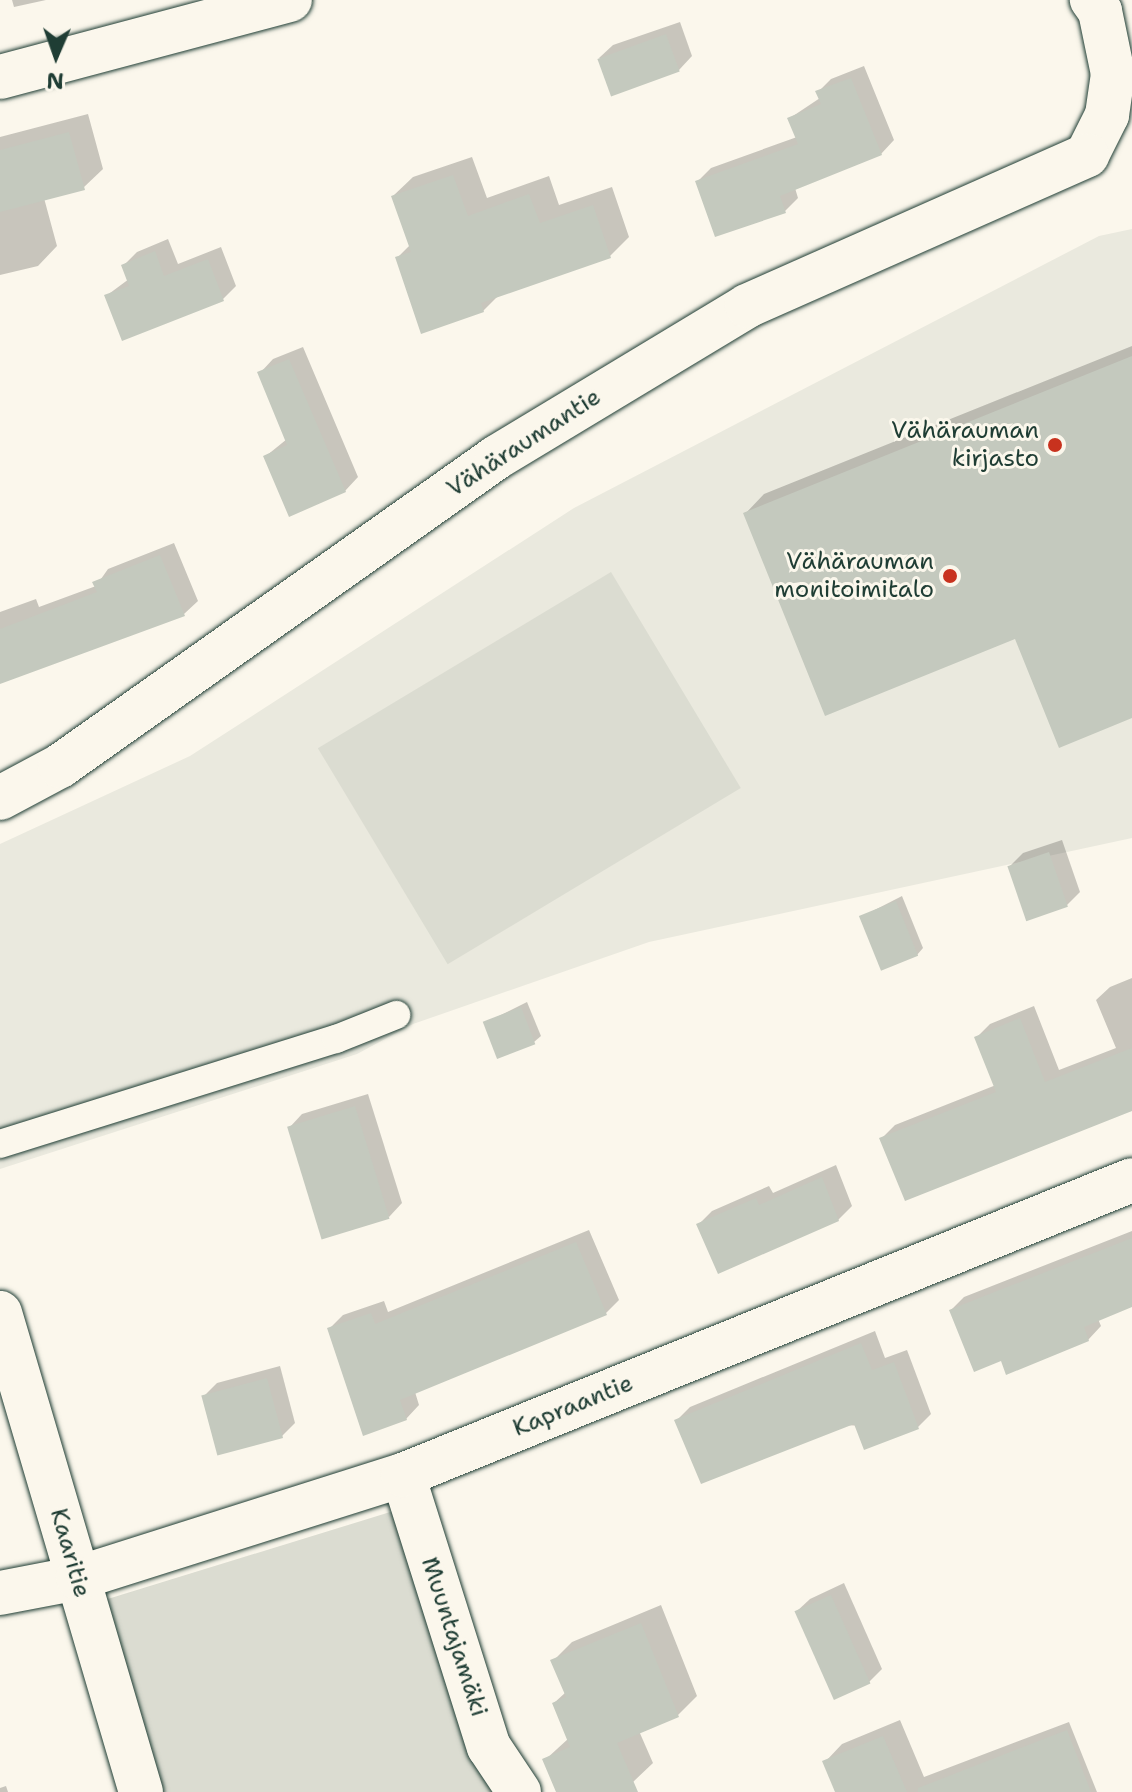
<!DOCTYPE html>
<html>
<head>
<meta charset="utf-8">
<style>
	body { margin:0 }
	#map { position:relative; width:1132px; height:1792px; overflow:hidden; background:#fbf7ec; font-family:"Shantell Sans",sans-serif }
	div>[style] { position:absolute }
	.built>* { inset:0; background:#eae9de }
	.green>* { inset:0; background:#dbdcd1; transform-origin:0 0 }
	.shadow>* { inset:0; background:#0003 }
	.building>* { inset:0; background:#c4c9be; transform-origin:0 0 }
	.roads { filter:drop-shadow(0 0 2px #1f3d34) drop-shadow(0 0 2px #1f3d34) }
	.service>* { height:28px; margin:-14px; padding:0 14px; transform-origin:14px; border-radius:14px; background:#fbf7ec }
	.minor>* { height:44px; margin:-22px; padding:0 22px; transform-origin:22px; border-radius:22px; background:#fbf7ec }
	.tertiary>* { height:44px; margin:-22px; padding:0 22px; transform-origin:22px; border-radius:22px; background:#fbf7ec }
	.dots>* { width:22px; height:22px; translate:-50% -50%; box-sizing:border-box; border:4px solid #fbf7ec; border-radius:50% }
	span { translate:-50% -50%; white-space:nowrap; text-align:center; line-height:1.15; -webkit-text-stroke:6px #fbf7ec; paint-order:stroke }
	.poi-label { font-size:24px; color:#1f3d34 }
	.right { translate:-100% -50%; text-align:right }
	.street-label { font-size:24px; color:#1f3d34 }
	.north { position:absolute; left:16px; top:16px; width:80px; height:80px; -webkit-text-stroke:6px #fbf7ec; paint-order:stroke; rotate:182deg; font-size:22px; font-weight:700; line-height:32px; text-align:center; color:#1f3d34 }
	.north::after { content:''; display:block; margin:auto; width:28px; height:36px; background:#1f3d34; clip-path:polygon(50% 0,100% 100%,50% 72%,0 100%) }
</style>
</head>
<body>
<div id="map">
	<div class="built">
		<div style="clip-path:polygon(1132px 229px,1132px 838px,649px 942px,413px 1024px,357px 1054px,0 1169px,0 844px,190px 756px,574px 508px,1099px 236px)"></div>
	</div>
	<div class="green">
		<div style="left:611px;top:572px;width:252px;height:342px;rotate:59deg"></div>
		<div style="clip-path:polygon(413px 1505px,514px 1792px,147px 1792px,85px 1606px)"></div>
	</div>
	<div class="shadow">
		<div style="clip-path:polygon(12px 0,46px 0,14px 7px)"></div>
		<div style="clip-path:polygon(680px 22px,692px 56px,679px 70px,599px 58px,613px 45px)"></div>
		<div style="clip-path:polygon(864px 66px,894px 140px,881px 154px,795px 188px,798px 198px,785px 211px,697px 182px,711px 168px,797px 137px,790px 118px,820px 98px,818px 92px,831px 79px)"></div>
		<div style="clip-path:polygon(88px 114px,103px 169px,83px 188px,44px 198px,57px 246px,38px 266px,0 275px,0 137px)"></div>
		<div style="clip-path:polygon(472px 157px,487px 198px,549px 176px,559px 205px,612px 187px,629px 237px,610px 256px,500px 294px,483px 311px,397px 258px,410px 245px,393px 196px,413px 177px)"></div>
		<div style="clip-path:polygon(168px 239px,178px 264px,221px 247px,236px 286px,223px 299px,106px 296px,129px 279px,124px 265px,137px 252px)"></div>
		<div style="clip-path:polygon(1132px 346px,1132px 716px,1016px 636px,745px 514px,764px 494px)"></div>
		<div style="clip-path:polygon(303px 347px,358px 477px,345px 491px,266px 456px,287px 439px,260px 373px,273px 359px)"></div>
		<div style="clip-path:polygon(174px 543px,198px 601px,184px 614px,0 681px,0 612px,36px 599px,39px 607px,96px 586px,108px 569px)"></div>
		<div style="clip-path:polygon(1062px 840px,1080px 892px,1067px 905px,1009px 867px,1023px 853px)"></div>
		<div style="clip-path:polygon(902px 896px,923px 948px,917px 955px,861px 917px)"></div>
		<div style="clip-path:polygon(1132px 978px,1132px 1111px,881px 1139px,895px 1125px,996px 1085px,977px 1037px,990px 1024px,1034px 1006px,1059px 1070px,1116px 1048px,1096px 1000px,1110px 987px)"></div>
		<div style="clip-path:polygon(527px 1002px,541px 1036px,534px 1042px,485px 1023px)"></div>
		<div style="clip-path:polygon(368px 1094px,402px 1203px,389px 1217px,289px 1128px,302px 1114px)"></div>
		<div style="clip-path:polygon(836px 1165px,852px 1206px,838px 1220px,699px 1224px,712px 1211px,769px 1186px,773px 1193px)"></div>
		<div style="clip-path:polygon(589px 1230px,619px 1300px,606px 1313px,415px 1392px,419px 1405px,406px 1419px,329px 1329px,343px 1315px,384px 1301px,388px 1312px)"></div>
		<div style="clip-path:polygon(1132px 1231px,1132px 1305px,1098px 1319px,1101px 1326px,1088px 1340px,951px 1310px,964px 1297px)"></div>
		<div style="clip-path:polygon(875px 1331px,885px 1358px,907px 1350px,931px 1414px,918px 1427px,676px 1421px,690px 1407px)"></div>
		<div style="clip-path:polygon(280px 1366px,295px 1423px,282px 1436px,204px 1396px,217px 1383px)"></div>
		<div style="clip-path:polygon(844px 1583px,882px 1669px,869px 1682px,834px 1697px,796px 1612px,810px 1599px)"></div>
		<div style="clip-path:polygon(661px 1605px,697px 1696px,678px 1715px,639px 1731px,653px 1763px,633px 1782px,610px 1792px,558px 1792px,545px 1760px,569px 1738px,554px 1703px,566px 1692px,553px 1661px,572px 1642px)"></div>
		<div style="clip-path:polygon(900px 1720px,924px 1777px,1069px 1722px,1097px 1792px,837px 1792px,825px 1762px,842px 1744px)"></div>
		<div style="clip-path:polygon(6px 1786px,8px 1792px,0 1792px,0 1788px)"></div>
	</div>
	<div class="building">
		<div style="left:666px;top:34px;width:40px;height:73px;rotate:70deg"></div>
		<div style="clip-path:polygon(851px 78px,882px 155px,780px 196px,786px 213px,715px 237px,695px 181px,798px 144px,787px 118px,821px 104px,815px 91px)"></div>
		<div style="clip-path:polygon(69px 132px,85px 190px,0 212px,0 150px)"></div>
		<div style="clip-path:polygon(453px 175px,468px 216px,529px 194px,540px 223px,593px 205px,611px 258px,481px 303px,484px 312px,421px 334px,395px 257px,411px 252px,391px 196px)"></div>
		<div style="clip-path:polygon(155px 251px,164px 276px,208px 259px,224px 301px,122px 341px,104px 295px,129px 286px,121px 265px)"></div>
		<div style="clip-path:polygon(1132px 356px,1132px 718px,1059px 748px,1015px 639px,825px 716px,743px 513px)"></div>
		<div style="clip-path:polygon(289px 359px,346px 492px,289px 517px,263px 456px,287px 445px,257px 372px)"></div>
		<div style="clip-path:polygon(160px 555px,185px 616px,0 684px,0 629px,97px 592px,92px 582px)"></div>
		<div style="left:1049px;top:852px;width:58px;height:44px;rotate:71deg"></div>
		<div style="left:896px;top:901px;width:59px;height:40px;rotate:68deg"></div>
		<div style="left:521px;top:1007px;width:40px;height:41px;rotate:69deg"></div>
		<div style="clip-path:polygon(1020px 1018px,1045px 1082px,1132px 1048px,1132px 1111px,905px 1201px,879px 1138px,996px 1092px,974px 1037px)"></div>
		<div style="left:355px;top:1106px;width:118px;height:71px;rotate:73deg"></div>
		<div style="clip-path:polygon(822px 1177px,839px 1221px,718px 1274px,696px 1224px,756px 1198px,759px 1205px)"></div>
		<div style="clip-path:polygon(1132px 1238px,1132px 1307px,1084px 1327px,1089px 1341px,1006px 1375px,1001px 1361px,974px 1372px,949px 1310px)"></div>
		<div style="clip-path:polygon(576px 1242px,607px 1315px,400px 1400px,407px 1420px,363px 1436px,327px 1328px,371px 1313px,375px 1324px)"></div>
		<div style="clip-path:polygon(861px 1343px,872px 1370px,894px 1362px,919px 1429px,864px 1450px,854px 1424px,701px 1484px,674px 1420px)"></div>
		<div style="left:267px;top:1378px;width:62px;height:68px;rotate:75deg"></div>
		<div style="left:831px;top:1595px;width:97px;height:40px;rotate:66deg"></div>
		<div style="clip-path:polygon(641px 1623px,679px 1717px,617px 1743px,638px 1792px,556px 1792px,542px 1759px,570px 1747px,552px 1703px,566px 1697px,550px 1660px)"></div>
		<div style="clip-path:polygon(1067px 1730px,1091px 1792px,918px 1792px,918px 1788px)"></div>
		<div style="clip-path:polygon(883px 1736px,907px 1792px,835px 1792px,822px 1761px)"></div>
	</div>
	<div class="roads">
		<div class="service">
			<div style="left:0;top:1144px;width:352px;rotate:-17.4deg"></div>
			<div style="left:336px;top:1039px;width:65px;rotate:-21.8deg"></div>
		</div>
		<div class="minor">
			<div style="left:0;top:77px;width:300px;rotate:-14.9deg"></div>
			<div style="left:1087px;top:155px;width:45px;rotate:-63.4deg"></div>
			<div style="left:1107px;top:115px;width:41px;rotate:-81.7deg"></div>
			<div style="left:1113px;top:74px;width:64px;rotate:-101.7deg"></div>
			<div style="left:1100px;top:11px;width:14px;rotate:-126deg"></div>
			<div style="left:0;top:1313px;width:499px;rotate:73.6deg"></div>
			<div style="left:403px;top:1475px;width:285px;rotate:72.5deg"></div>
			<div style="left:489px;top:1747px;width:54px;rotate:56.3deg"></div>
			<div style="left:0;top:1593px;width:79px;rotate:-10.9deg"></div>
			<div style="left:78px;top:1578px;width:341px;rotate:-17.6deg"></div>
			<div style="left:403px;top:1475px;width:786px;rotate:-22.03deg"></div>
		</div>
		<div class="tertiary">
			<div style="left:0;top:798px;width:68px;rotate:-28.1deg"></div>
			<div style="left:60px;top:766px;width:535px;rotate:-35.26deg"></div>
			<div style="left:497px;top:457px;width:292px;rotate:-31.1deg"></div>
			<div style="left:747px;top:306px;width:372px;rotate:-23.9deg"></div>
		</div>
	</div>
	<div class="dots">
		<div style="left:1055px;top:445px;background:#c8321e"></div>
		<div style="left:950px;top:576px;background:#c8321e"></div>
	</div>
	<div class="poi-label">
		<span class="right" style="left:1039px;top:445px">Vähärauman<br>kirjasto</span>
		<span class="right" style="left:934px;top:576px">Vähärauman<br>monitoimitalo</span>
	</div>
	<div class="street-label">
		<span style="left:524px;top:443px;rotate:-33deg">Vähäraumantie</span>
		<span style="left:573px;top:1406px;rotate:-22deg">Kapraantie</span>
		<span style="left:70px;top:1553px;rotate:74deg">Kaaritie</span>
		<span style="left:454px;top:1637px;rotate:72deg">Muuntajamäki</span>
	</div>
	<div class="north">N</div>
</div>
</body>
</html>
